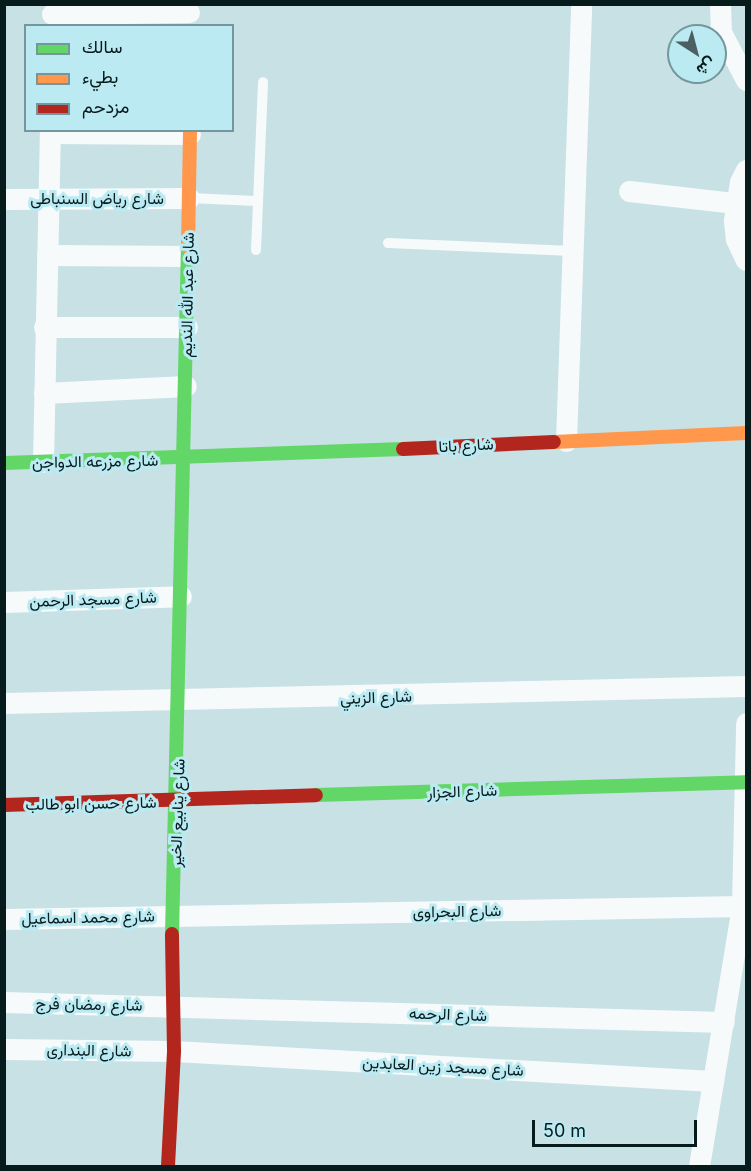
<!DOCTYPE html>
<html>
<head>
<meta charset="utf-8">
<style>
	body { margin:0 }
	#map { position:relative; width:751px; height:1171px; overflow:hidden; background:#c8e1e5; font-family:Inter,Vazirmatn,sans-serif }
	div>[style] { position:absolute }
	.lane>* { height:10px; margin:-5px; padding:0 5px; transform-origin:5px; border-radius:5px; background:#f7fafb }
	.street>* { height:21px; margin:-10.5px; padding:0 10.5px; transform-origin:10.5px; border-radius:10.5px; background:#f7fafb }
	.fast>* { height:14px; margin:-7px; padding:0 7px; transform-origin:7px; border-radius:7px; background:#63d668 }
	.slow>* { height:14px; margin:-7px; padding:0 7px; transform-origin:7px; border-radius:7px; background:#ff974d }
	.jam>* { height:14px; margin:-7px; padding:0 7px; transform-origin:7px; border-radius:7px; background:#b3261e }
	span { translate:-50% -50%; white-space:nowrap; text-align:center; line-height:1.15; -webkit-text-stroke:6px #bbeaf2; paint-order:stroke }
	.street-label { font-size:16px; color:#071a1c }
	.frame { position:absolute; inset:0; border:6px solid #071a1c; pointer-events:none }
	.legend { position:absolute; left:24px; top:24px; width:210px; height:108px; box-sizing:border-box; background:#bbeaf2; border:2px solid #73979c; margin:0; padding:8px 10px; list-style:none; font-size:18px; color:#071a1c }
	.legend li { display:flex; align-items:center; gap:12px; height:30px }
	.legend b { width:30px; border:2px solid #73979c }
	.north { position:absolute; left:667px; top:24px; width:60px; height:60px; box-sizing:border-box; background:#bbeaf2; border:2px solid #73979c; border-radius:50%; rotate:144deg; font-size:16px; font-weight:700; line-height:24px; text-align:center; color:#071a1c }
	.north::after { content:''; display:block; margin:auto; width:21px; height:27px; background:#4b6062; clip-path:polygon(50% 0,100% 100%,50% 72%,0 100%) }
	.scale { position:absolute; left:532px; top:1120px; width:165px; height:27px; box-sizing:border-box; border:3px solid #071a1c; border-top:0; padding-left:8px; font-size:18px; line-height:21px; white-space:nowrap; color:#071a1c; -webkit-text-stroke:4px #bbeaf2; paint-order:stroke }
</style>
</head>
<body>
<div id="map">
	<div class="lane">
		<div style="left:189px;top:198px;width:69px;rotate:2.5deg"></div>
		<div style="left:388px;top:243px;width:184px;rotate:2.5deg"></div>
		<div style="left:256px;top:250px;width:168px;rotate:-87.6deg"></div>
	</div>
	<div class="street">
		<div style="left:720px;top:4px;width:28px;rotate:88deg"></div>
		<div style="left:721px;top:32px;width:54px;rotate:62.5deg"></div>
		<div style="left:52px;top:14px;width:137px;rotate:-0.8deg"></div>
		<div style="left:50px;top:133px;width:140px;rotate:0.4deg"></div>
		<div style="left:746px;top:170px;width:13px;rotate:117deg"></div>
		<div style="left:740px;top:182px;width:39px;rotate:99deg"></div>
		<div style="left:734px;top:221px;width:18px;rotate:84deg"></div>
		<div style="left:736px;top:239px;width:23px;rotate:65deg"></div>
		<div style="left:629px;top:191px;width:107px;rotate:6.5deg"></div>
		<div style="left:4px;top:199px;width:185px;rotate:-0.3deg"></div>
		<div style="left:47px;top:255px;width:141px;rotate:0.4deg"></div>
		<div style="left:44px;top:327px;width:143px"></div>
		<div style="left:44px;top:393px;width:142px;rotate:-2.8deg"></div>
		<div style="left:566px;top:441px;width:437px;rotate:-88deg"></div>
		<div style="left:43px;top:462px;width:332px;rotate:-88.8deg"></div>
		<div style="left:4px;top:602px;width:177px;rotate:-1.9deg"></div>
		<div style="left:4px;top:703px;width:742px;rotate:-1.31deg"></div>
		<div style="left:4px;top:919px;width:738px;rotate:-1.01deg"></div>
		<div style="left:4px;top:1002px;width:720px;rotate:1.59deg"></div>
		<div style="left:4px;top:1049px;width:170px;rotate:0.7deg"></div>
		<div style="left:174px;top:1051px;width:540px;rotate:3.19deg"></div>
		<div style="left:699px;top:1166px;width:264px;rotate:-80.6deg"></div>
		<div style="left:742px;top:906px;width:183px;rotate:-88.7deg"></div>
	</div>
	<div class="fast">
		<div style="left:4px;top:463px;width:399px;rotate:-2deg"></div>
		<div style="left:316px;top:795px;width:430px;rotate:-1.7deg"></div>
		<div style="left:172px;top:934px;width:687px;rotate:-88.67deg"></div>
	</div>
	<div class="slow">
		<div style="left:188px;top:247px;width:117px;rotate:-89deg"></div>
		<div style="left:554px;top:442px;width:192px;rotate:-2.7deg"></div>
	</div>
	<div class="jam">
		<div style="left:403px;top:449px;width:151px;rotate:-2.7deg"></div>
		<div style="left:4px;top:805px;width:312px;rotate:-1.8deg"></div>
		<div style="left:168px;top:1166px;width:115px;rotate:-87deg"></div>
		<div style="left:174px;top:1051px;width:117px;rotate:-91deg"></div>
	</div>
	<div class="street-label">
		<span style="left:97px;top:198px">شارع رياض السنباطى</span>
		<span style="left:187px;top:295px;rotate:-89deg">شارع عبد الله النديم</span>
		<span style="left:466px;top:445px;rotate:-3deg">شارع باتا</span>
		<span style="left:95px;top:461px;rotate:-1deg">شارع مزرعه الدواجن</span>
		<span style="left:93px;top:599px;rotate:-2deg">شارع مسجد الرحمن</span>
		<span style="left:376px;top:697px;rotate:-2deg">شارع الزيني</span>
		<span style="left:462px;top:791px;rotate:-2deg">شارع الجزار</span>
		<span style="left:91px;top:803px;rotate:-1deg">شارع حسن ابو طالب</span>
		<span style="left:177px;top:813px;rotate:-88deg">شارع ينابيع الخير</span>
		<span style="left:457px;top:911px;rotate:-1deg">شارع البحراوى</span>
		<span style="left:88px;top:917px;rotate:-1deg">شارع محمد اسماعيل</span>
		<span style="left:89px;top:1004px;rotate:1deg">شارع رمضان فرج</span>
		<span style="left:448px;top:1014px;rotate:2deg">شارع الرحمه</span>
		<span style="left:89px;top:1050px;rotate:1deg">شارع البندارى</span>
		<span style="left:443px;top:1066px;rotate:3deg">شارع مسجد زين العابدين</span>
	</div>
	<div class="frame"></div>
	<ul class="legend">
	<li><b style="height:8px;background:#63d668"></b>سالك</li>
	<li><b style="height:8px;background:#ff974d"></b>بطيء</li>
	<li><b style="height:8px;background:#b3261e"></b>مزدحم</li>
	</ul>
	<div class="north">ش</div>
	<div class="scale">50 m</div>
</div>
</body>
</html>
